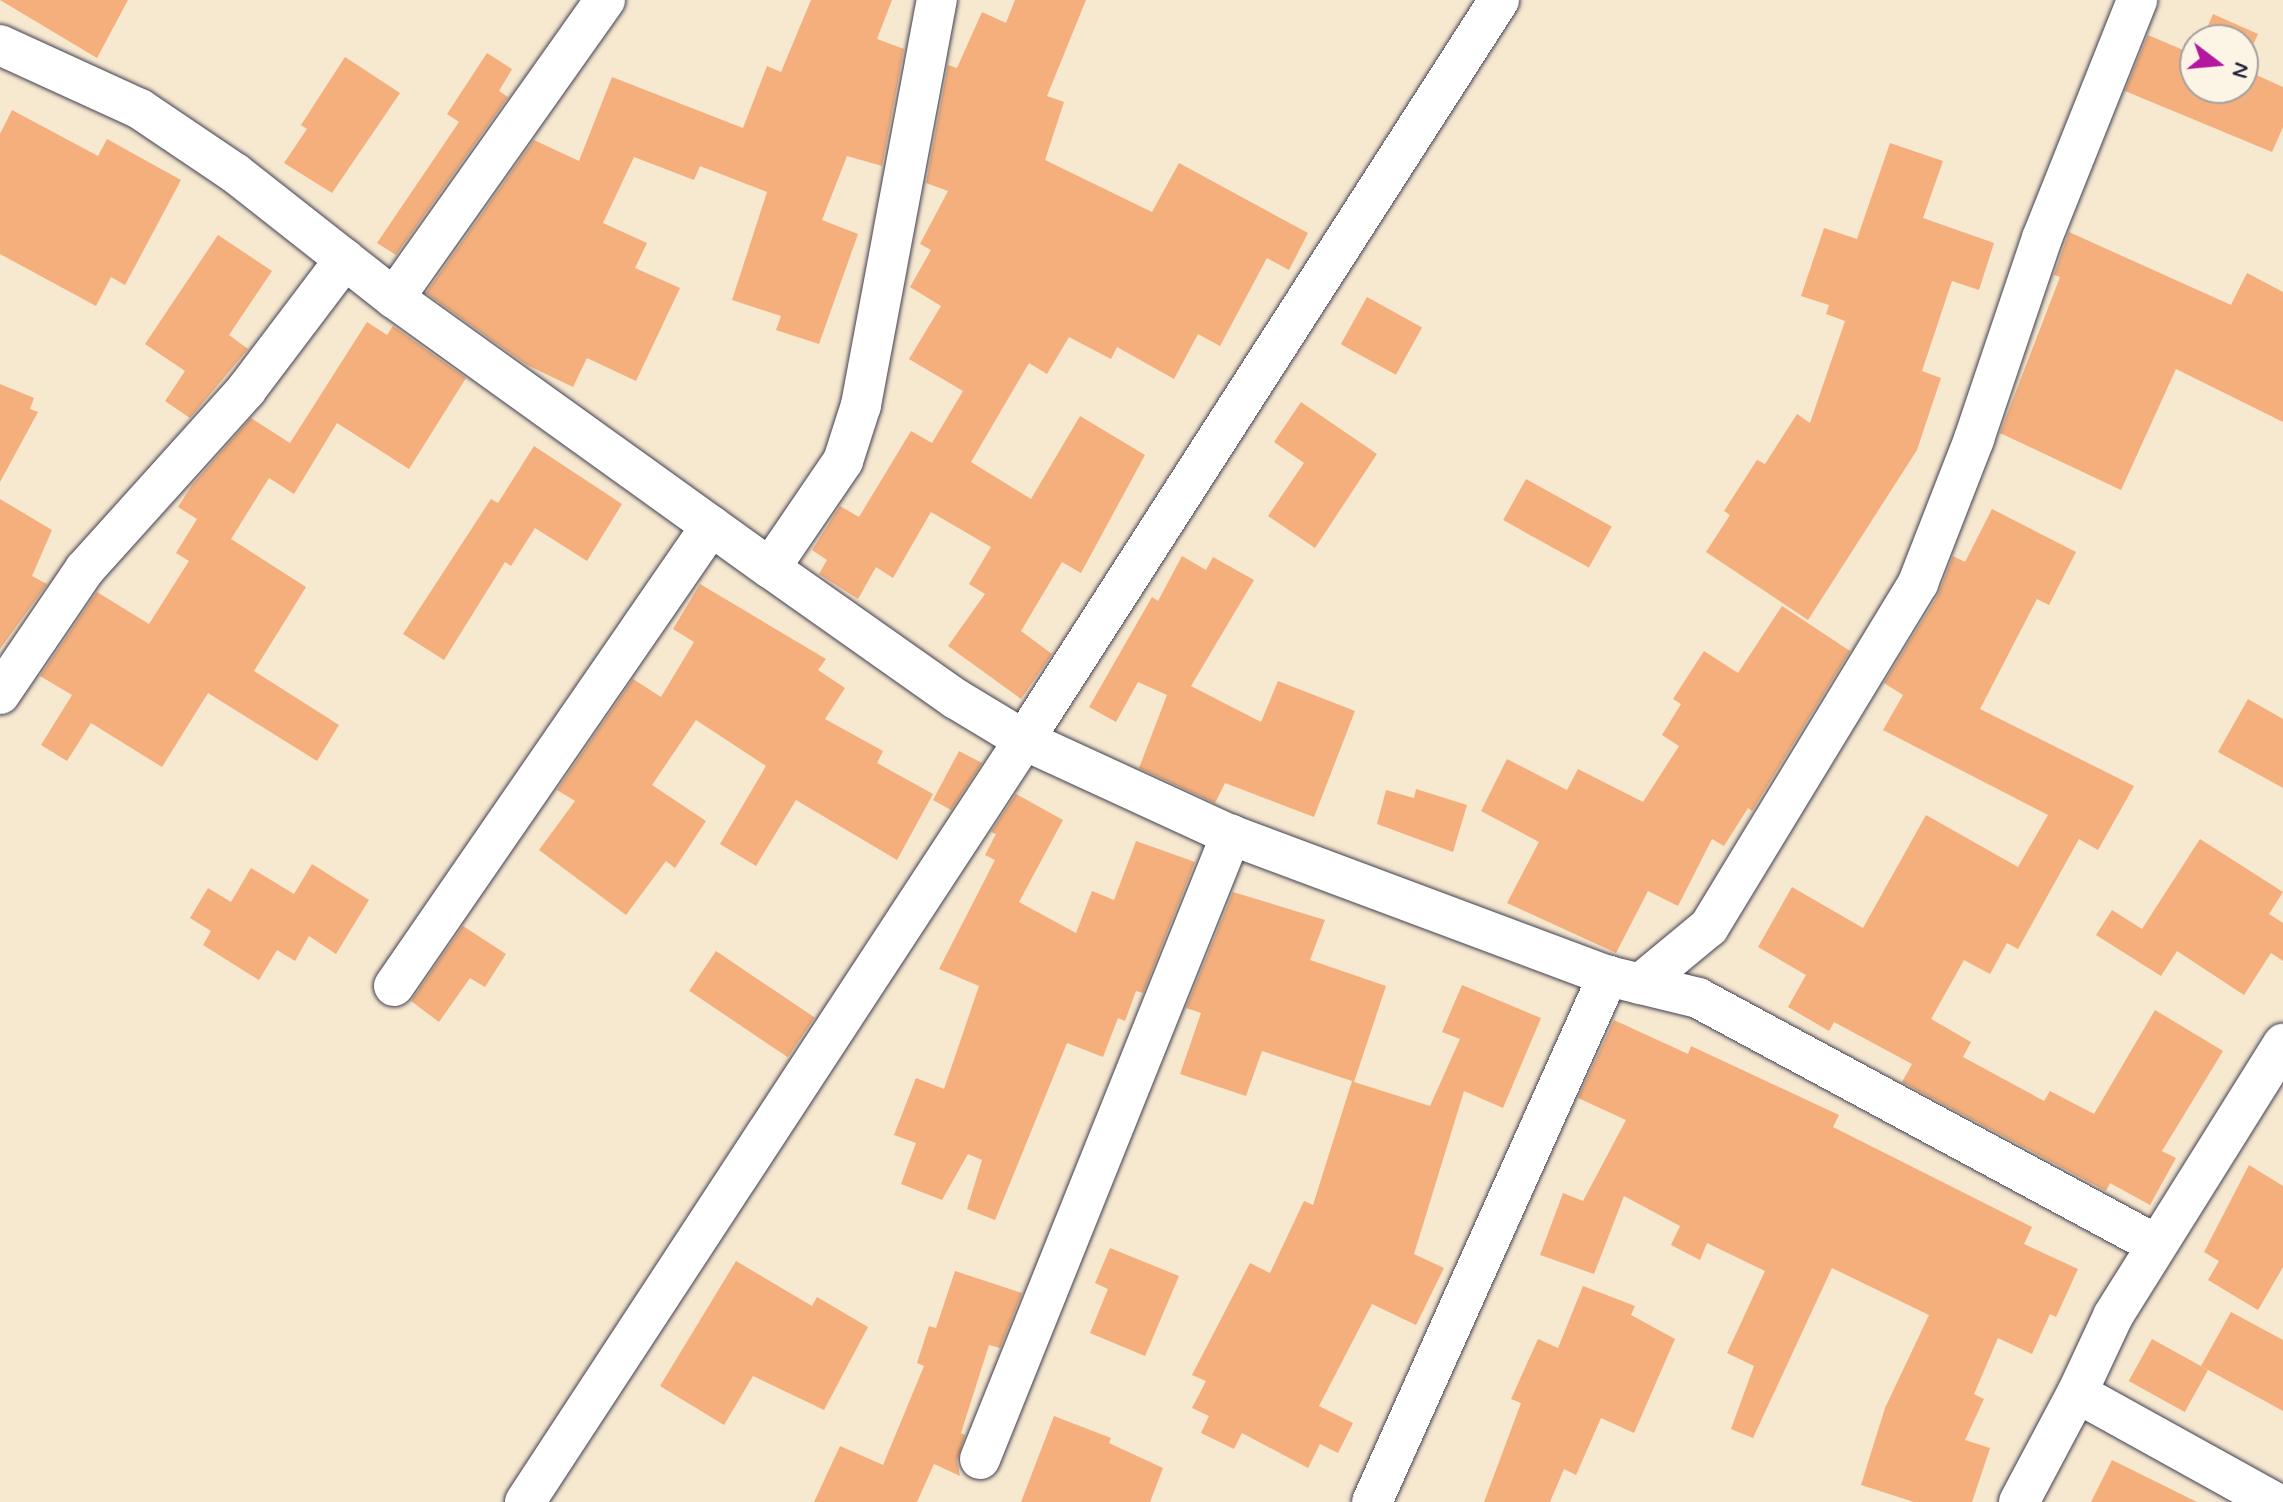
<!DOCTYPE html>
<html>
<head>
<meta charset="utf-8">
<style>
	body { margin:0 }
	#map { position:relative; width:2283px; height:1502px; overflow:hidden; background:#f7e8d0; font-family:Mynerve,sans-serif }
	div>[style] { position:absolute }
	.building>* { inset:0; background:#f4af7d; transform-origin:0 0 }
	.roads { filter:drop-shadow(0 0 2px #424051) drop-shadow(0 0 2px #424051) }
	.minor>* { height:40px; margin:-20px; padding:0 20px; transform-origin:20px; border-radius:20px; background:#fff }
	span { translate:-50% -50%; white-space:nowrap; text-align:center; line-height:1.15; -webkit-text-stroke:7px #fcf5e5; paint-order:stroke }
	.north { position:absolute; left:2179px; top:24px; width:80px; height:80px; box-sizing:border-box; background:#fcf5e5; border:2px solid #a5a1a1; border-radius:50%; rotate:106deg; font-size:22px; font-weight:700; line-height:32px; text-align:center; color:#22223b }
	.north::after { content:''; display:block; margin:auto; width:28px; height:36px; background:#b5179e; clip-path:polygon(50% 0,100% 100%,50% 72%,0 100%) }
</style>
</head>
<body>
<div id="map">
	<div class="building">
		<div style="clip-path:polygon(0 0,128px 0,97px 58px)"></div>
		<div style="clip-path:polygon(811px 0,892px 0,877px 39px,904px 49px,882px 166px,847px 156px,822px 220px,858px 234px,819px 344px,776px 330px,781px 316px,732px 300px,767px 192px,700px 166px,694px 180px,634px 157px,603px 223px,647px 243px,635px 268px,680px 288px,636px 381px,587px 358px,573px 387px,527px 365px,426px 293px,534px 140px,579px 161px,612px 77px,743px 128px,767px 66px,781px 72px)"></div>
		<div style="clip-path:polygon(1015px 0,1086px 0,1047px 96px,1064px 102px,1045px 160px,1152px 212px,1179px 163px,1308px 233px,1289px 270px,1267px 258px,1220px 346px,1198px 334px,1174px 379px,1117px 347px,1111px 359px,1069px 337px,1047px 374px,1029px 363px,971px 462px,1031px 499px,1080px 416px,1145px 455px,1081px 573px,1062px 562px,1021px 631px,1052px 654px,1021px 699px,948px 646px,985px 594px,969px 584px,991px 547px,931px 512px,893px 578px,876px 567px,858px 599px,819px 574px,827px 560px,812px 550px,840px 506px,859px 517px,911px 431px,932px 443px,963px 391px,909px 359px,941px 306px,910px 287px,931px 250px,920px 244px,948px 191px,926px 183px,948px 65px,957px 68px,982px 12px,1006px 23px)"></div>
		<div style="clip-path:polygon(2213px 14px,2258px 34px,2243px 67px,2243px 40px,2202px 40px)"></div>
		<div style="clip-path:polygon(2148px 35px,2195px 55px,2195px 88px,2243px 88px,2243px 69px,2283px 87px,2283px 127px,2272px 152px,2125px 91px)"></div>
		<div style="clip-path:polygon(487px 53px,512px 69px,499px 91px,508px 97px,396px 255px,377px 243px,459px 122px,447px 114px)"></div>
		<div style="clip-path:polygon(345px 57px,400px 93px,332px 193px,284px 163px,307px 129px,301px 125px)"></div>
		<div style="clip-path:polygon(12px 110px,98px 156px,107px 139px,181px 180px,125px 285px,111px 277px,96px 306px,0 254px,0 134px)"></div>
		<div style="clip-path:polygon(1890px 143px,1943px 161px,1923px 218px,1994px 243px,1979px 290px,1952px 281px,1922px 371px,1941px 378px,1917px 450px,1808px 620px,1706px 552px,1730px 515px,1724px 511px,1757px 460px,1765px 464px,1797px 414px,1810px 423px,1845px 321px,1826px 314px,1829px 305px,1801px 296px,1824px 228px,1857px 239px)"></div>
		<div style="clip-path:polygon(2069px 232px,2231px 305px,2247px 273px,2283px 292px,2283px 422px,2176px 369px,2121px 490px,2000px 433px,2060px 277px,2054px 275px)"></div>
		<div style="clip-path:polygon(218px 235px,272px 271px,229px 335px,248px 349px,190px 418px,165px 401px,185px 371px,145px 344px)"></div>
		<div style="left:1367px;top:297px;width:63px;height:54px;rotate:29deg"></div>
		<div style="clip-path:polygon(367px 322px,387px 335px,393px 326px,466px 378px,409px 469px,337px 423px,294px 494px,269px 478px,231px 539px,306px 587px,254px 671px,339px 725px,317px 761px,208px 693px,162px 767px,91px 723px,67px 761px,41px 745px,72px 695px,40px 676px,97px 592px,149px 624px,189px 561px,176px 553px,197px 519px,178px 507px,192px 485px,251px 418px,290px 443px)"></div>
		<div style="clip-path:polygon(0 384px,34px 398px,30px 409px,38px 412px,0 482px)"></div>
		<div style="clip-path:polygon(1301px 402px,1377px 454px,1315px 548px,1268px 516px,1304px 463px,1274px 442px)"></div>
		<div style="clip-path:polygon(534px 446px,622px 504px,587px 561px,535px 528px,511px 566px,505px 562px,444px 660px,403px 634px,491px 499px,498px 503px)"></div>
		<div style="left:1526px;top:479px;width:98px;height:47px;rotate:29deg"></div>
		<div style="clip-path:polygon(0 499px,52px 530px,32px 576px,47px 584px,0 649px)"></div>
		<div style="clip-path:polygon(1992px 509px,2076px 552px,2049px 605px,2037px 599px,1980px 709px,2134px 786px,2098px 850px,2079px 839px,2018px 949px,2007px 943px,1990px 974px,1964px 960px,1931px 1019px,1971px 1042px,1963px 1057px,2044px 1101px,2050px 1091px,2094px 1114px,2155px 1010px,2223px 1051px,2162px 1151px,2176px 1158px,2150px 1205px,2110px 1183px,2106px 1191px,1902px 1082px,1912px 1064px,1834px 1022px,1829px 1031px,1788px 1007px,1806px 975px,1758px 947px,1792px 887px,1863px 928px,1926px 815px,2018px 867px,2048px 815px,1883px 730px,1903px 695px,1884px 683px,1938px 595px,1953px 556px,1965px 562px)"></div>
		<div style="clip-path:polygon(1182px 556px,1206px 570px,1213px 557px,1254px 580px,1191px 686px,1261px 722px,1278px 681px,1355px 711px,1314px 817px,1225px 783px,1215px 803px,1139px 768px,1167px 695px,1138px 682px,1116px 722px,1089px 707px,1152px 597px,1158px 601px)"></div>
		<div style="clip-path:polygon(700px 584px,826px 659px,818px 670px,845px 688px,825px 719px,883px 751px,877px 763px,933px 794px,897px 860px,796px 800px,756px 866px,720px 844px,766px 766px,696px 720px,652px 785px,706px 821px,675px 868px,666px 861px,626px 915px,539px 850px,575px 801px,557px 790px,633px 679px,661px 697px,694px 642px,673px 629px)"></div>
		<div style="clip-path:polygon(1782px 606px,1850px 651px,1752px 811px,1748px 808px,1724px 846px,1712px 839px,1678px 906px,1648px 891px,1616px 953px,1507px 903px,1539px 842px,1481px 811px,1507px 759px,1567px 790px,1578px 769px,1643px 802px,1679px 746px,1662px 735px,1681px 704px,1673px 699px,1704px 651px,1738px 673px)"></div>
		<div style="clip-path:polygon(2248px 699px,2283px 719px,2283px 788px,2218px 752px)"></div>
		<div style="clip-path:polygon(959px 751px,982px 763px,951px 810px,933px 800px)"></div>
		<div style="clip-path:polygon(1416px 789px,1467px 805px,1453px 852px,1377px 824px,1386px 790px,1414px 798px)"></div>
		<div style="clip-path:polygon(1016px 794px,1063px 820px,1019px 902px,1076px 933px,1092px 891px,1114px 900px,1136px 841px,1195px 862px,1143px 993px,1136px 991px,1125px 1021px,1118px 1018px,1103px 1057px,1067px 1043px,995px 1220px,967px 1209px,982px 1160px,968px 1154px,942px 1200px,901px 1184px,916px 1143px,894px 1135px,916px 1078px,944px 1089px,979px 986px,939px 969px,995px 860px,985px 855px,996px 834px,991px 832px)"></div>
		<div style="clip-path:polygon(2200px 839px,2283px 892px,2269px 914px,2283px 923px,2283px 961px,2271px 953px,2244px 995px,2177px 951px,2161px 976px,2096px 935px,2112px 910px,2142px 929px)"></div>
		<div style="clip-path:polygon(312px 864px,369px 900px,336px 954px,309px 936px,295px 961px,277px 950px,259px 980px,203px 945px,211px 931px,190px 918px,208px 888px,231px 902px,251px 868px,294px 894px)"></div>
		<div style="clip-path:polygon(1233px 892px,1325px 920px,1310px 960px,1386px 986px,1354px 1082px,1430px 1106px,1460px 1039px,1442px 1032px,1462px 985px,1541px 1018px,1503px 1108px,1464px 1091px,1414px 1254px,1444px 1268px,1416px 1325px,1372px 1304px,1319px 1406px,1353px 1423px,1338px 1453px,1320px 1444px,1308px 1468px,1242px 1433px,1234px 1449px,1201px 1433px,1209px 1416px,1192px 1408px,1206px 1381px,1192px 1375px,1250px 1263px,1270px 1273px,1304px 1201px,1313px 1205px,1352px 1081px,1262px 1051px,1246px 1096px,1180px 1074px,1201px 1013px,1186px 1008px)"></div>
		<div style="clip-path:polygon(463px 926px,506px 954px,485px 987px,470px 978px,439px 1022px,411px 1001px)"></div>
		<div style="left:716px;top:951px;width:119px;height:48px;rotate:34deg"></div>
		<div style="clip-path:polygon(1614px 1020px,1688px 1054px,1691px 1046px,1839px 1115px,1833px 1127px,2032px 1227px,2024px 1244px,2078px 1269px,2056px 1317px,2050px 1314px,2032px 1354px,1998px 1338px,1974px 1394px,1984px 1399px,1965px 1440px,1990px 1448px,1972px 1502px,1914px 1502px,1861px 1485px,1885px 1408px,1929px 1315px,1832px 1268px,1753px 1438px,1731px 1429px,1754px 1366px,1727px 1353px,1765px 1271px,1707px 1243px,1700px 1260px,1671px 1245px,1680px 1226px,1624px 1196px,1594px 1274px,1540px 1255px,1563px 1193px,1583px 1201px,1626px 1120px,1578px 1098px)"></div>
		<div style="clip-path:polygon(2249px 1165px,2283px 1186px,2283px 1267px,2258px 1310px,2208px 1280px,2219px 1261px,2204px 1252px)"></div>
		<div style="clip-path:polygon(1110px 1248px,1179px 1276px,1145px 1356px,1090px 1333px,1108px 1289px,1095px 1283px)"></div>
		<div style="clip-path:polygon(736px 1261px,812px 1306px,817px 1297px,868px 1327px,824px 1410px,753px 1376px,724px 1425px,660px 1386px)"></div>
		<div style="clip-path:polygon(955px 1271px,1022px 1293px,1000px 1348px,989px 1345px,961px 1433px,965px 1435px,957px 1461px,960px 1476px,934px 1464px,917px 1502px,814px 1502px,840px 1446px,883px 1465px,924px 1366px,917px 1363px,929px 1326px,936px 1328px)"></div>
		<div style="clip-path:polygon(1583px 1286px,1635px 1306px,1631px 1315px,1675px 1339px,1634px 1433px,1601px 1418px,1576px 1475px,1564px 1469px,1550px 1502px,1484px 1502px,1521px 1403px,1511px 1399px,1538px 1339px,1558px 1348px)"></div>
		<div style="clip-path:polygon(2231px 1312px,2283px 1340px,2283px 1411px,2201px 1366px)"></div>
		<div style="left:2152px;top:1339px;width:64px;height:48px;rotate:29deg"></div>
		<div style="clip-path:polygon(1054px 1416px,1111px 1438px,1109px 1443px,1163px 1468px,1150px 1502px,1021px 1502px)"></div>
		<div style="clip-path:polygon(2112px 1460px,2197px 1502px,2091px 1502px)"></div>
	</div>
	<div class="roads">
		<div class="minor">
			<div style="left:0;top:45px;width:154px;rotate:24.6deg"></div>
			<div style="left:140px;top:109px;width:115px;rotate:34deg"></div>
			<div style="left:235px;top:173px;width:202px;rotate:38.2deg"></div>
			<div style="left:394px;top:298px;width:463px;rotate:35.7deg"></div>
			<div style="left:770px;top:568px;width:228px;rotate:35.2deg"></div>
			<div style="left:956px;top:699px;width:79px;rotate:31.1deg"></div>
			<div style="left:1024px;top:740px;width:228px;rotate:24.7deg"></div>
			<div style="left:1231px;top:835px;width:403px;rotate:20.5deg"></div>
			<div style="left:1608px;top:976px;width:93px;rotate:13.7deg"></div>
			<div style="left:1698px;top:998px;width:521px;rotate:28.29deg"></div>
			<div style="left:394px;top:298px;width:365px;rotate:-54.7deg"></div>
			<div style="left:770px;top:568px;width:130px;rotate:-55.7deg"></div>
			<div style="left:843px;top:461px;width:59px;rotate:-72.2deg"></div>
			<div style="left:861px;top:405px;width:412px;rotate:-79.4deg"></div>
			<div style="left:0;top:694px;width:151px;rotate:-55.8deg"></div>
			<div style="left:85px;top:569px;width:241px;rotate:-48deg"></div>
			<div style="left:246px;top:390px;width:164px;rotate:-52.9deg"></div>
			<div style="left:1640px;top:984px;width:89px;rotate:-39.6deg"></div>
			<div style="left:1709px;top:927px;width:403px;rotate:-58.7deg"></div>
			<div style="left:1918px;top:583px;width:155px;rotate:-68.7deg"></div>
			<div style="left:1974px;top:439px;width:212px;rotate:-71.3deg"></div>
			<div style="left:2042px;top:238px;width:256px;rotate:-68.2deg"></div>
			<div style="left:394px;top:986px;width:559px;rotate:-55.43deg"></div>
			<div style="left:980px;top:1459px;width:673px;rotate:-68.09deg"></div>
			<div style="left:525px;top:1502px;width:911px;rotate:-56.78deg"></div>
			<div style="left:1024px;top:740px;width:879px;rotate:-57.3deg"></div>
			<div style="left:1372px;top:1502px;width:577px;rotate:-65.84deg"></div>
			<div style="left:2019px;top:1502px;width:123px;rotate:-62deg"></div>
			<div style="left:2274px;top:1502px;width:225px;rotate:-151deg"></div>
			<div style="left:2077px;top:1393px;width:85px;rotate:-64.9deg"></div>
			<div style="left:2113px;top:1316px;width:321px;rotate:-58deg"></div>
		</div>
	</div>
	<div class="north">N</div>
</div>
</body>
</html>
